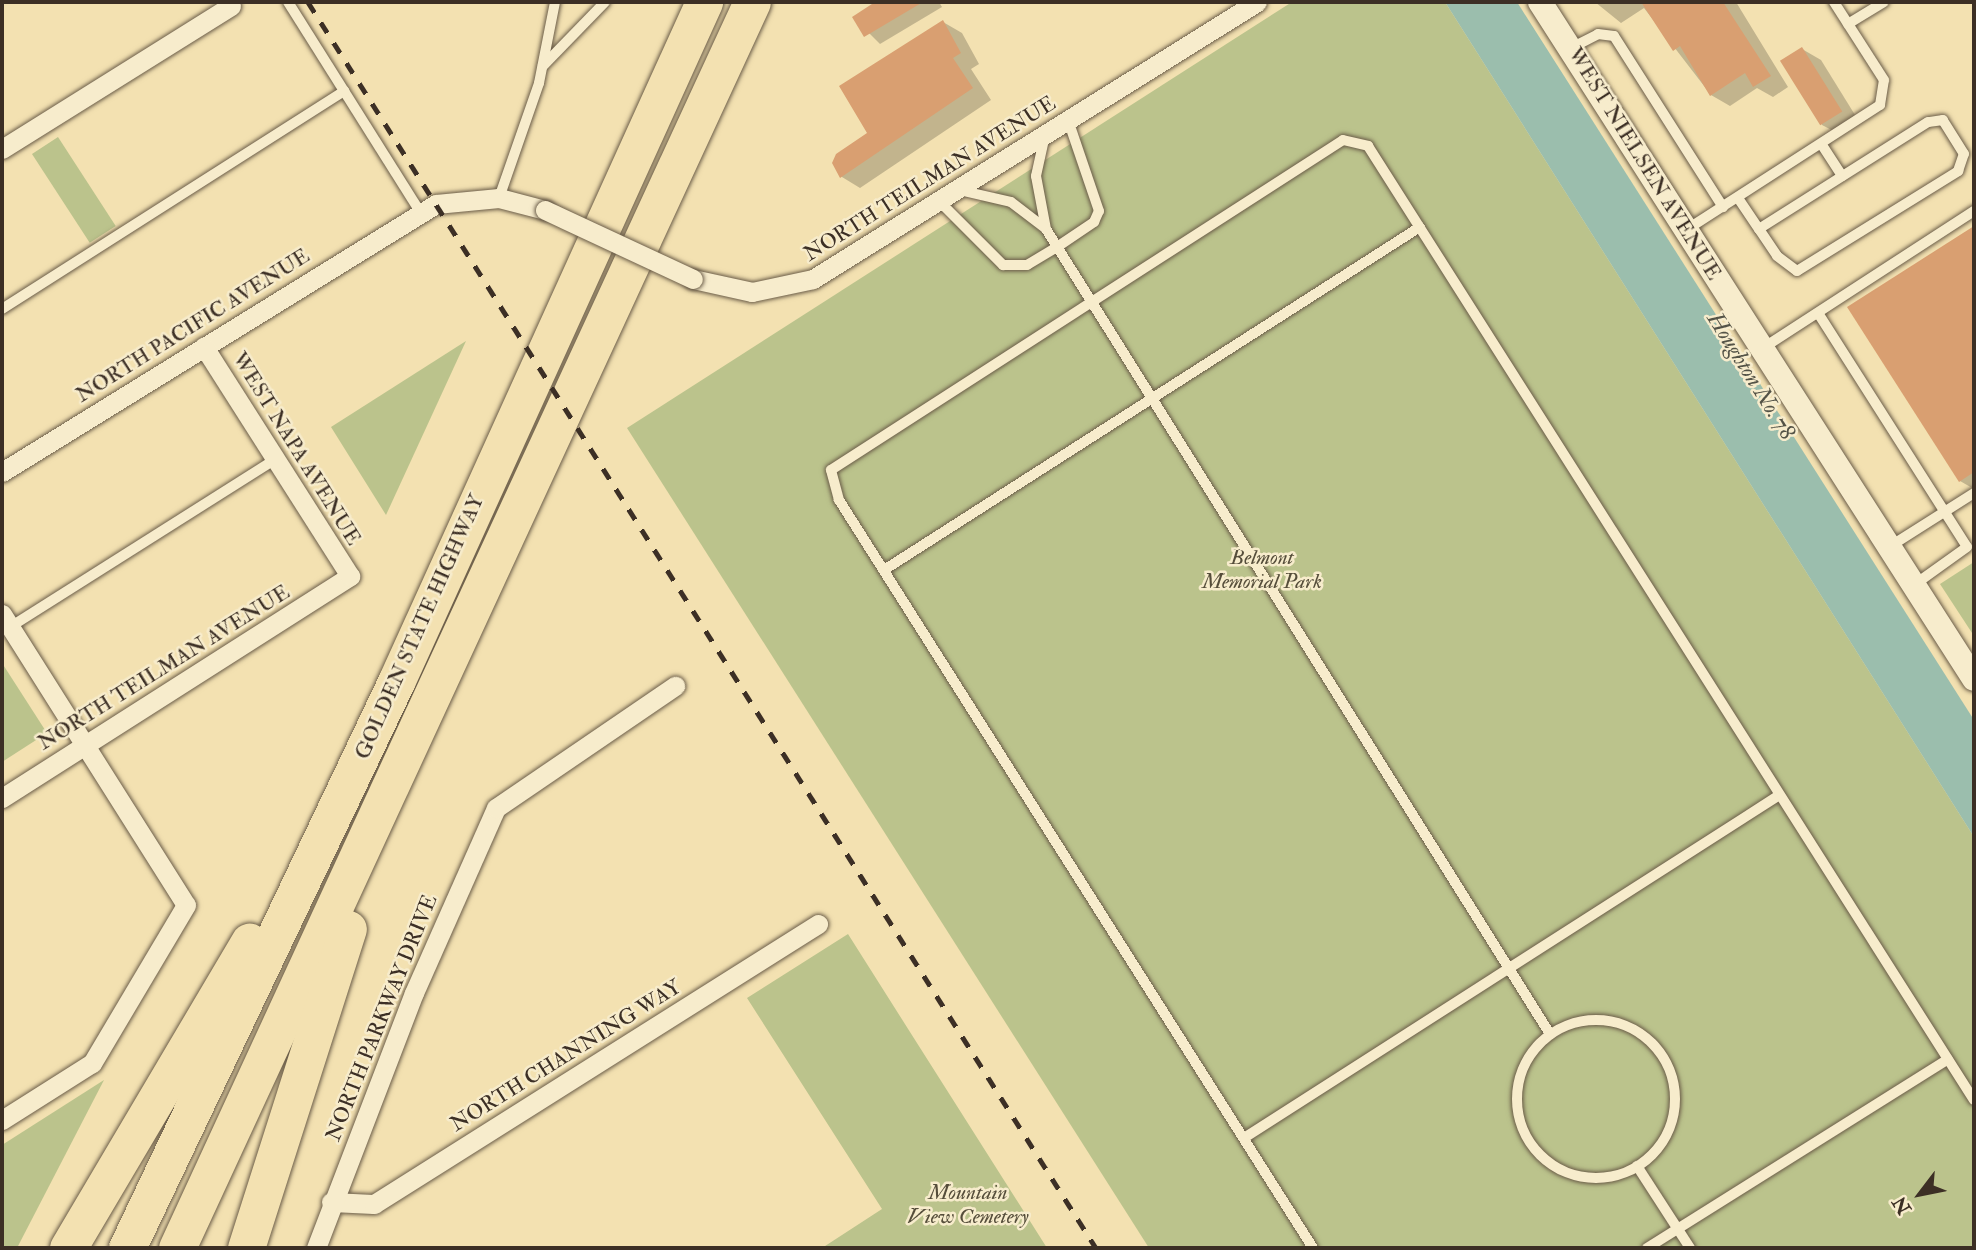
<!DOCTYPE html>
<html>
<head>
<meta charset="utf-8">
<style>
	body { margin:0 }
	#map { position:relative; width:1976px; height:1250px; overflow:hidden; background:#f3e1b1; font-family:"IM FELL Double Pica",serif }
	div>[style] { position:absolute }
	.green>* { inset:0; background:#bbc38c; transform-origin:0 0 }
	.water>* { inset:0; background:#9bbead }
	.shadow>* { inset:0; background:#0003 }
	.building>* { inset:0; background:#d99f71; transform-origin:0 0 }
	.roads { filter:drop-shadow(0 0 2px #6a5c48) drop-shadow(0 0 2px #6a5c48) }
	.service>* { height:10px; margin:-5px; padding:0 5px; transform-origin:5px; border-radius:5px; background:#f7eccc }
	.service>.ring { margin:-5px; padding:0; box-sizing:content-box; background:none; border:10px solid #f7eccc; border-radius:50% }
	.minor>* { height:19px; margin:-9.5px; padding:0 9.5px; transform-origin:9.5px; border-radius:9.5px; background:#f7eccc }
	.tertiary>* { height:24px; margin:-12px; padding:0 12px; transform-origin:12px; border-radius:12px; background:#f7eccc }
	.motorway>* { height:37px; margin:-18.5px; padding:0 18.5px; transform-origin:18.5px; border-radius:18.5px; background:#f3e1b1 }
	.rail>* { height:5px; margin-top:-2.5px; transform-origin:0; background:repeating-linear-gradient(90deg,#3c2f25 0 12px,transparent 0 24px) }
	.bridges { filter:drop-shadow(0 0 2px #6a5c48) drop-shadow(0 0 2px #6a5c48) }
	.minor-bridge>* { height:19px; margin:-9.5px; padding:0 9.5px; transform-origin:9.5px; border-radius:9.5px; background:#f7eccc }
	span { translate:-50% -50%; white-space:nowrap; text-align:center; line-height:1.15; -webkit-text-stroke:5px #f7eccc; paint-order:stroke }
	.street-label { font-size:21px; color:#3c2f25 }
	.park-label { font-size:21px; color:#554d3a; font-style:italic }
	.water-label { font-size:23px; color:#545347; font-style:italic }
	.frame { position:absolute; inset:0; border:4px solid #3c2f25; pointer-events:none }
	.north { position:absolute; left:1885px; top:1159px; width:70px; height:70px; -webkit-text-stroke:5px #f7eccc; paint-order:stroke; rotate:238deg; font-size:19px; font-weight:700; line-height:28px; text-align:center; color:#3c2f25 }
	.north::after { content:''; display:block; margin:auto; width:24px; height:32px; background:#3c2f25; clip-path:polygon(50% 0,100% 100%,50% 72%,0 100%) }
</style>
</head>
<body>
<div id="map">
	<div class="green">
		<div style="clip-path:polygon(1292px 2px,1445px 2px,1974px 837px,1974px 1248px,1149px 1248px,627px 428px)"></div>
		<div style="left:58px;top:137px;width:106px;height:31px;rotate:57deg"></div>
		<div style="clip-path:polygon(466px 341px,386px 515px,331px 427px)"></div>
		<div style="clip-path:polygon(1974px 562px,1974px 636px,1940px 584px)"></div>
		<div style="clip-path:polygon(2px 663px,47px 733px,2px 762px)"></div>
		<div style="clip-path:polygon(848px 934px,910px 1032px,1047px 1248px,822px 1248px,882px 1209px,747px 998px)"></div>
		<div style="clip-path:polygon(104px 1080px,17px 1248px,2px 1248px,2px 1145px)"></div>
	</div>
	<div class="water">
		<div style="clip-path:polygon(1445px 2px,1517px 2px,1974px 720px,1974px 837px)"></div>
	</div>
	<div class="shadow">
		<div style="clip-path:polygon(878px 2px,939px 2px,942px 7px,880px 44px,854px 18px)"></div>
		<div style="clip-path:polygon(1595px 2px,1736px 2px,1788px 87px,1773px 97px,1757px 88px,1730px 106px,1711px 95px,1644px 8px,1621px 23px)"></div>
		<div style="clip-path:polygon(943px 22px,962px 33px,979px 64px,971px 69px,991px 100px,860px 188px,842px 177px,834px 163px,869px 133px)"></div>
		<div style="clip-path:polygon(1802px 49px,1821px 60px,1860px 123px,1841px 135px,1822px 125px)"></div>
		<div style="clip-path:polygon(1974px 228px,1974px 489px,1960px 481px,1849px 308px)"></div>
	</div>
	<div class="building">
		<div style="clip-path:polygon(875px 2px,923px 2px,864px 37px,852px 17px)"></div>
		<div style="clip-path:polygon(1641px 2px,1723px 2px,1771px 76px,1753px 87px,1745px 73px,1710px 96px,1680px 46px,1673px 51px)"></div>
		<div style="clip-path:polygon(943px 20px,961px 53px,953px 58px,973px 88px,840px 178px,832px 163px,836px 154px,867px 133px,839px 86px)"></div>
		<div style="left:1802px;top:47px;width:76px;height:26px;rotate:58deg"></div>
		<div style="clip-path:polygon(1974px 226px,1974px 472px,1959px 482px,1847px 307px)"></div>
	</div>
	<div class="roads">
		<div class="service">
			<div style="left:288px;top:2px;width:248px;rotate:57.8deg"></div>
			<div style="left:1848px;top:24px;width:42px;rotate:-31.4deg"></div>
			<div style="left:1571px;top:48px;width:30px;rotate:-27deg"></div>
			<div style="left:1598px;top:34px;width:16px;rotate:7deg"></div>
			<div style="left:1614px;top:36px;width:203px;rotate:57.5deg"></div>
			<div style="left:543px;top:66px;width:89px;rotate:-45.9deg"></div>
			<div style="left:1045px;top:135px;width:42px;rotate:102.4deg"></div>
			<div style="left:1036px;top:176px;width:54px;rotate:79.3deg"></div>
			<div style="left:1046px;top:229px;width:950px;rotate:57.95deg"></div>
			<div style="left:1822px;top:145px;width:37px;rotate:57deg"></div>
			<div style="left:959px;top:190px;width:53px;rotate:13deg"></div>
			<div style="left:1011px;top:202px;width:43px;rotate:37.4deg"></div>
			<div style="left:499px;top:198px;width:122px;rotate:-70.8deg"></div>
			<div style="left:539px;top:83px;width:83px;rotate:-78.8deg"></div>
			<div style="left:1738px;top:198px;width:37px;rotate:56deg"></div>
			<div style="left:1759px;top:229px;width:32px;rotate:56deg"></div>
			<div style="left:1777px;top:256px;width:25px;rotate:37deg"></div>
			<div style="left:1797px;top:271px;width:190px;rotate:-31.8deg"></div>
			<div style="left:1958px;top:171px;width:18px;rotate:-71deg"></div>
			<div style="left:1964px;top:154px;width:40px;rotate:-122deg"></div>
			<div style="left:1943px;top:120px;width:15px;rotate:172deg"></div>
			<div style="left:1928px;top:122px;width:200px;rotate:147.7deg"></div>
			<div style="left:939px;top:201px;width:91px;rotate:45deg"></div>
			<div style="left:1003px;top:265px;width:24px"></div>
			<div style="left:1027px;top:265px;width:35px;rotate:-31deg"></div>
			<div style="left:1057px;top:247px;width:45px;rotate:-34deg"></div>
			<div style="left:1094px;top:222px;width:12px;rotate:-66deg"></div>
			<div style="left:1099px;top:211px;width:96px;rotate:-108.8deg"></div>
			<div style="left:1686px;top:230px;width:231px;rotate:-32.8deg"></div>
			<div style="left:1880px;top:105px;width:25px;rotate:-81deg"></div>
			<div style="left:1884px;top:80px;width:93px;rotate:-122.7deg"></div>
			<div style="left:2px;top:309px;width:406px;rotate:-32.5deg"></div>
			<div style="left:1818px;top:313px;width:277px;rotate:57.5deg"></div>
			<div style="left:1967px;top:547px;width:65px;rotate:144.4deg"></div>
			<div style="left:1763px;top:348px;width:252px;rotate:-33deg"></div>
			<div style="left:1889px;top:547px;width:101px;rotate:-32.4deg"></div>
			<div style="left:884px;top:570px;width:636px;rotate:-32.62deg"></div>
			<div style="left:10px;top:627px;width:315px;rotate:-32.3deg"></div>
			<div class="ring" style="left:1517px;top:1020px;width:148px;height:148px"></div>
			<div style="left:1244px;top:1138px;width:634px;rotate:-32.64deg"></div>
			<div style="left:1637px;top:1166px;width:98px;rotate:57.1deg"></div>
			<div style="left:1313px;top:1248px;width:886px;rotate:-122.36deg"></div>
			<div style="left:839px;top:500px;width:31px;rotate:-105deg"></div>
			<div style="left:831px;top:470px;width:609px;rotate:-32.8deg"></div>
			<div style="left:1343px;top:140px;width:26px;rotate:13deg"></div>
			<div style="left:1368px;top:146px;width:1130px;rotate:57.58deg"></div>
			<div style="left:1647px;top:1248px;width:355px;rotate:-32.1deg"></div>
		</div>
		<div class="minor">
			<div style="left:2px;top:149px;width:270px;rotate:-32deg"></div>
			<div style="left:693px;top:279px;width:60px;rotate:12.4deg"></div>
			<div style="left:752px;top:292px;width:62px;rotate:-12deg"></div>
			<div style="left:813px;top:279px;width:523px;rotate:-31.96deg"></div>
			<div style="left:2px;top:472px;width:510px;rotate:-31.7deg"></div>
			<div style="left:436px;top:204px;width:63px;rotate:-5.4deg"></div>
			<div style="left:499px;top:198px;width:48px;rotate:14.6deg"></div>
			<div style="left:2px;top:614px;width:344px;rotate:57.7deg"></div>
			<div style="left:186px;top:905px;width:184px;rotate:120.7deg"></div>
			<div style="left:92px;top:1063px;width:107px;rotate:147.7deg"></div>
			<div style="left:2px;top:798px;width:413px;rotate:-32.5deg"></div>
			<div style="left:350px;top:576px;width:272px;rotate:-122.5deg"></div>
			<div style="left:331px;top:1202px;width:43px;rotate:2.7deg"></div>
			<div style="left:374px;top:1204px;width:525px;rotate:-32.24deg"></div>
			<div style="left:316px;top:1248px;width:273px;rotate:-69deg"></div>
			<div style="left:414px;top:993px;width:202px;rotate:-66.1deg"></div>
			<div style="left:496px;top:808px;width:217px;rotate:-34.3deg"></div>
		</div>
		<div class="tertiary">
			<div style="left:1540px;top:2px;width:804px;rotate:57.34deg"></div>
		</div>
		<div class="motorway">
			<div style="left:68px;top:1248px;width:356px;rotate:-59.4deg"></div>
			<div style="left:127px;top:1248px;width:627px;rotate:-64.58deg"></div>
			<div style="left:396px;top:682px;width:747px;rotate:-65.63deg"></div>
			<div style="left:177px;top:1248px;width:1372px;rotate:-65.23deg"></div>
			<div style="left:246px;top:1248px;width:335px;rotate:-72.3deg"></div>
		</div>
	</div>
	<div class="rail">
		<div style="left:308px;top:2px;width:1474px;rotate:57.69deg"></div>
	</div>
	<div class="bridges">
		<div class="minor-bridge">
			<div style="left:545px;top:210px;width:163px;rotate:25deg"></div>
		</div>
	</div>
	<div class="street-label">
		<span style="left:1644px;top:164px;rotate:58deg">WEST NIELSEN AVENUE</span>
		<span style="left:930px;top:179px;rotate:-32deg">NORTH TEILMAN AVENUE</span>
		<span style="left:193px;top:326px;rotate:-32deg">NORTH PACIFIC AVENUE</span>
		<span style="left:296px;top:449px;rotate:58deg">WEST NAPA AVENUE</span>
		<span style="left:420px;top:627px;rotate:-66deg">GOLDEN STATE HIGHWAY</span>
		<span style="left:164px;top:668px;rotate:-32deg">NORTH TEILMAN AVENUE</span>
		<span style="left:382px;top:1018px;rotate:-68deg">NORTH PARKWAY DRIVE</span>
		<span style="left:566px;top:1056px;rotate:-32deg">NORTH CHANNING WAY</span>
	</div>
	<div class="park-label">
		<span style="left:1262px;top:570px">Belmont<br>Memorial Park</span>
		<span style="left:968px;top:1205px">Mountain<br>View Cemetery</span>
	</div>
	<div class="water-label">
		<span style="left:1751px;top:376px;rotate:58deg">Houghton No. 78</span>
	</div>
	<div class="frame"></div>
	<div class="north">N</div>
</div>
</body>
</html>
